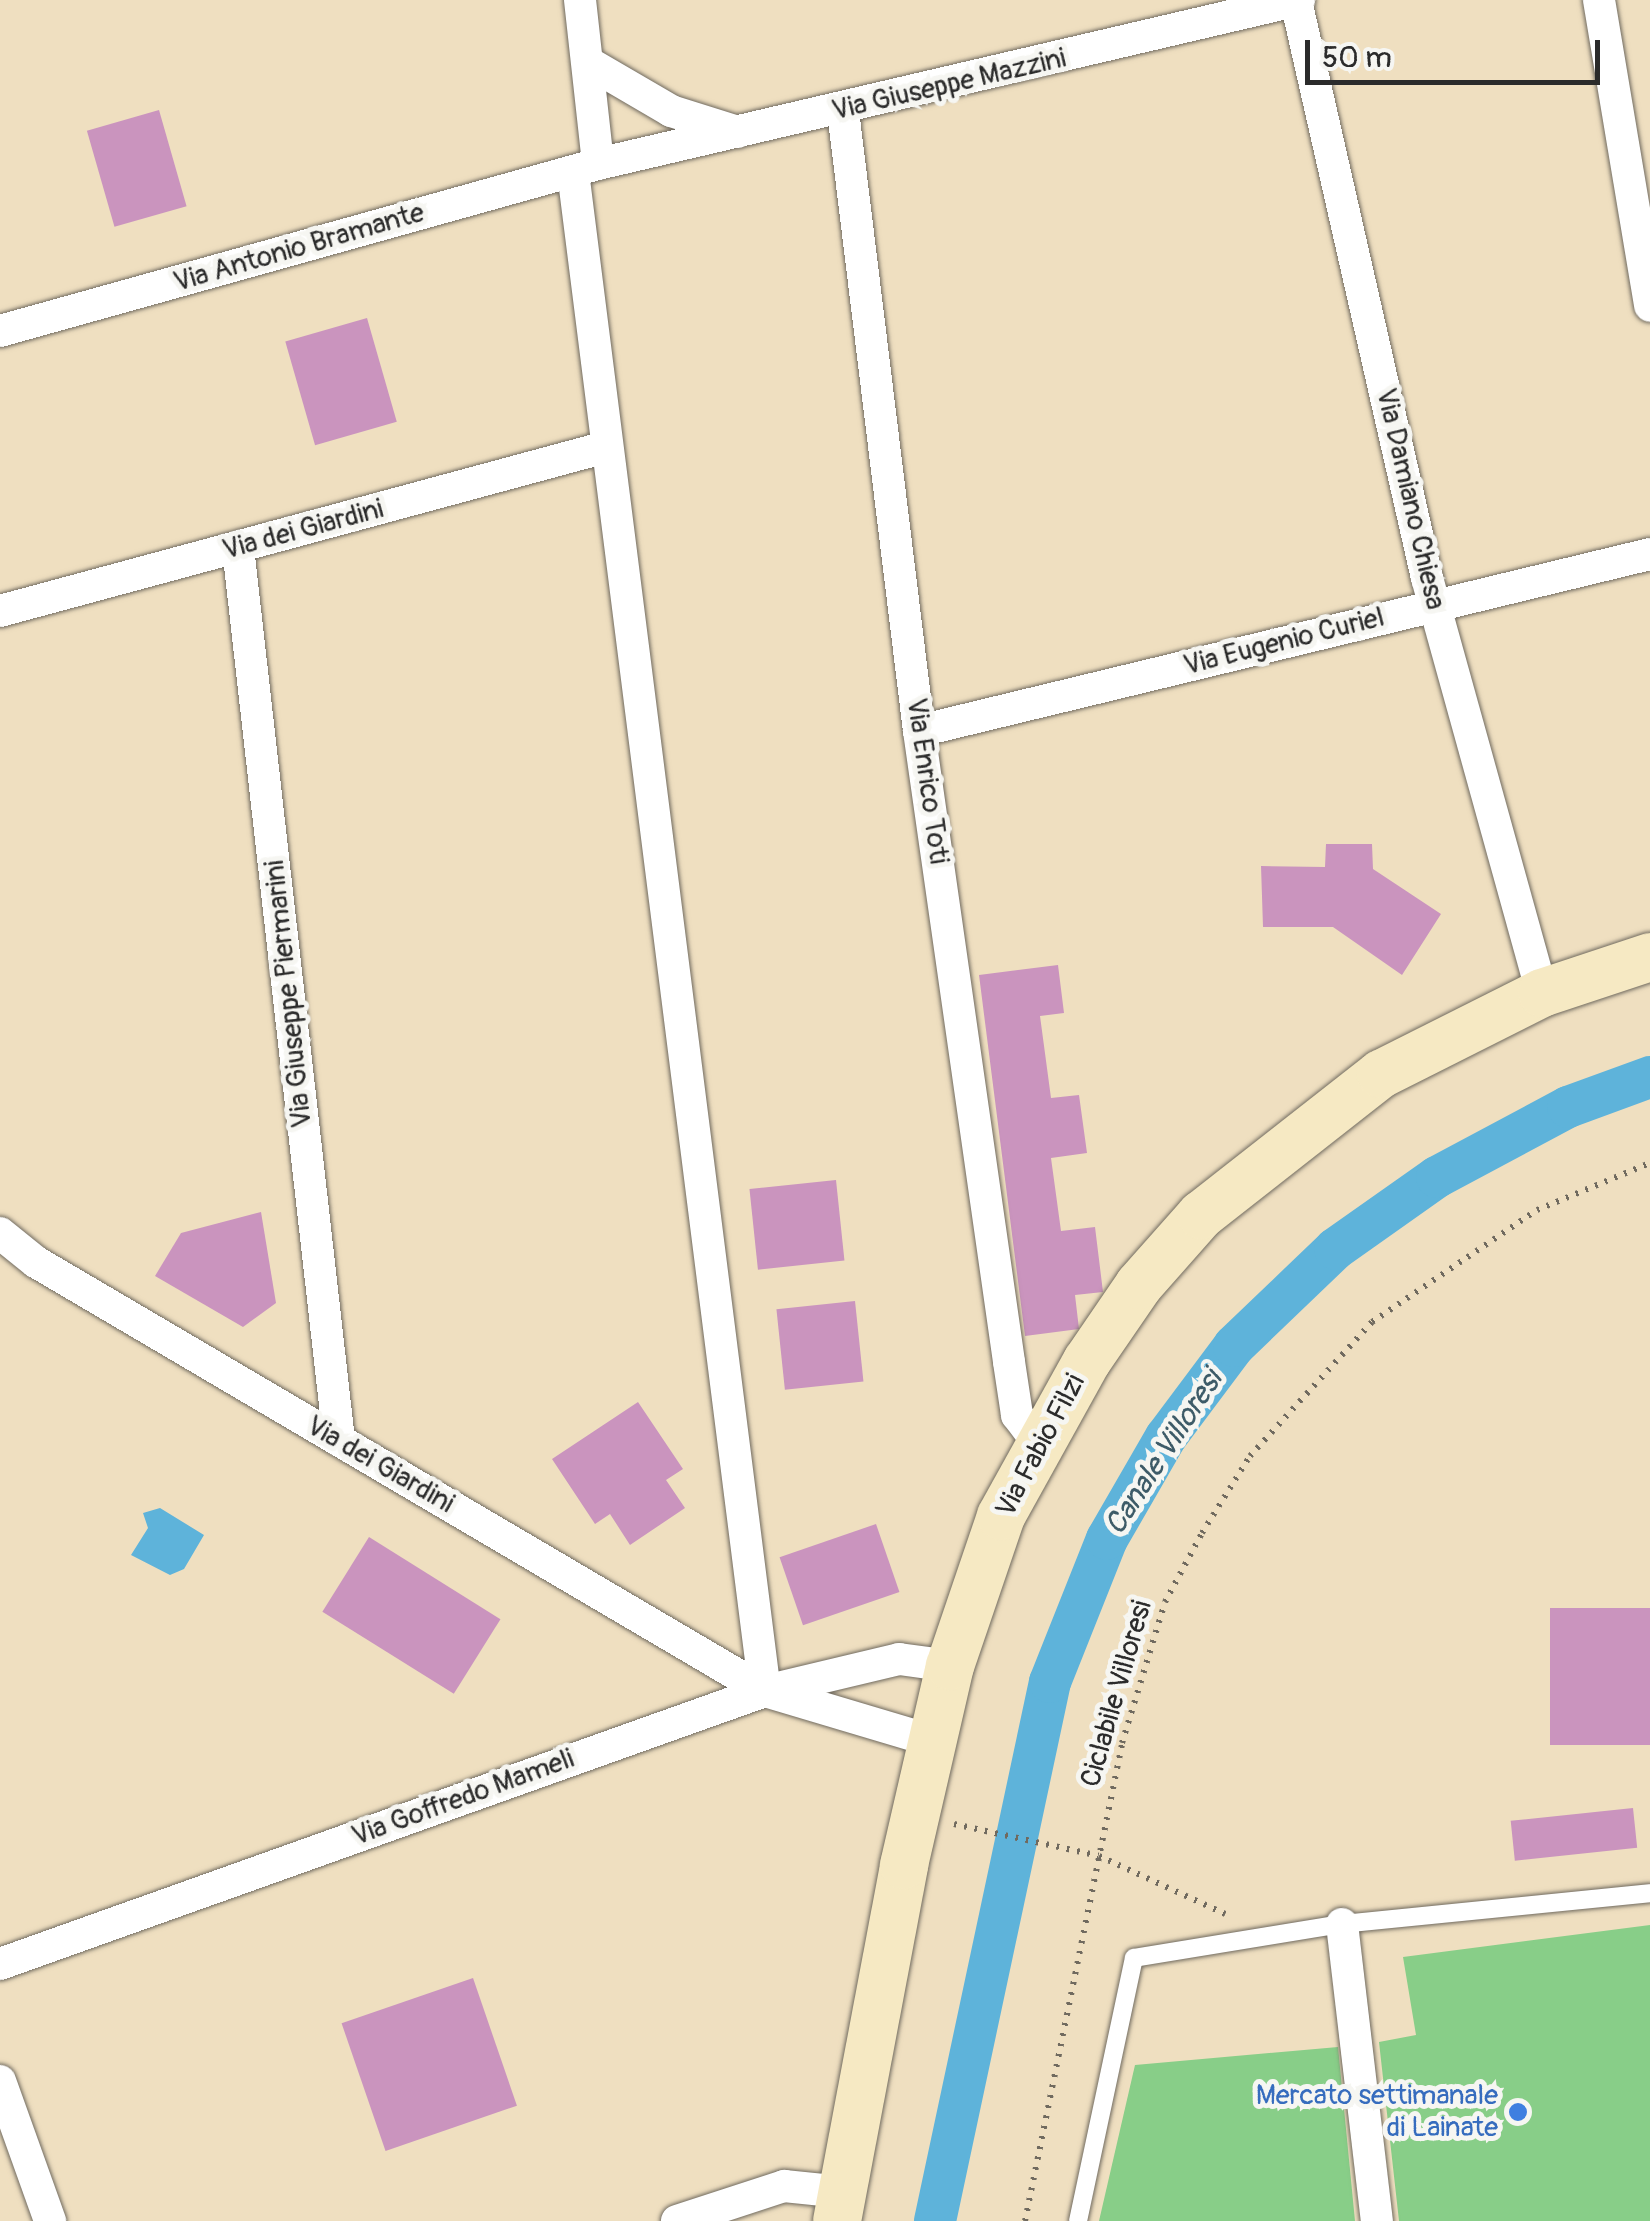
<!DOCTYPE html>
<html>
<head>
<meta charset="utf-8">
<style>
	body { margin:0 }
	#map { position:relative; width:1650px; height:2221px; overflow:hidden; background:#efdfc0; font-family:Pangolin,sans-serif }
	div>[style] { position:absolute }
	.green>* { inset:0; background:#88ce88 }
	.water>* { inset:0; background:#5eb3da }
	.canal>* { height:42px; margin:-21px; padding:0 21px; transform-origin:21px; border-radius:21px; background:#5eb3da }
	.building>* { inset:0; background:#ca94be; transform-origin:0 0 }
	.path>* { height:6px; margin-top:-3px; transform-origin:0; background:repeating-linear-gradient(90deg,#706a5f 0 2.5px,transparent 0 10.5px) }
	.roads { filter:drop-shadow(0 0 2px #706a5f) drop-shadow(0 0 2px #706a5f) }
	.lane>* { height:18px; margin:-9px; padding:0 9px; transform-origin:9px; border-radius:9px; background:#fff }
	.street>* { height:32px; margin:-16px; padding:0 16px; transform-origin:16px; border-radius:16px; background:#fff }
	.secondary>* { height:48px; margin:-24px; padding:0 24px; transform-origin:24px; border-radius:24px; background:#f6e9c3 }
	.dots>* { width:28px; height:28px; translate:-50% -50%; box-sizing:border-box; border:5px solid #f6f6f2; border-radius:50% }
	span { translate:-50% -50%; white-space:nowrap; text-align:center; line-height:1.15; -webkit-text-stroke:10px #f6f6f2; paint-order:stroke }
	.street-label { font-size:28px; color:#2b2b2b }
	.shop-label { font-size:28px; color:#366cbe }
	.right { translate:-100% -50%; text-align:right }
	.water-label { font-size:30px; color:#3d5b68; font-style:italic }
	.scale { position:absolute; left:1305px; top:40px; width:295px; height:45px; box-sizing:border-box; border:5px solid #2b2b2b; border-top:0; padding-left:12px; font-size:30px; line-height:35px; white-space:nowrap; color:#2b2b2b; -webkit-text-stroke:8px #f6f6f2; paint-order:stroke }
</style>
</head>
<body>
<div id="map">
	<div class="green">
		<div style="clip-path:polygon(1650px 1925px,1650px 2221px,1399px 2221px,1379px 2042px,1416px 2035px,1403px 1957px)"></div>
		<div style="clip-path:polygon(1338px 2047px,1355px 2221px,1099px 2221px,1135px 2065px)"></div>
	</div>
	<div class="water">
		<div style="clip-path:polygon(160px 1508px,204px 1535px,184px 1569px,170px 1575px,131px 1555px,148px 1528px,143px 1513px)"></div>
	</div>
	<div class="canal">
		<div style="left:935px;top:2221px;width:551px;rotate:-77.96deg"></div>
		<div style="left:1050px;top:1682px;width:154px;rotate:-68.3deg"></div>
		<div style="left:1107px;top:1539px;width:118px;rotate:-60deg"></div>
		<div style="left:1166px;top:1437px;width:114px;rotate:-53.2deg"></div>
		<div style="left:1234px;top:1346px;width:140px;rotate:-43.8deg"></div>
		<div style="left:1335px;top:1249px;width:125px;rotate:-35.2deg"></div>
		<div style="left:1437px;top:1177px;width:149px;rotate:-28.1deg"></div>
		<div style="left:1568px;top:1107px;width:87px;rotate:-20.1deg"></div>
	</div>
	<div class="building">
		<div style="left:159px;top:110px;width:100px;height:75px;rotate:74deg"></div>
		<div style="left:367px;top:318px;width:108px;height:85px;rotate:74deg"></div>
		<div style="clip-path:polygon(1326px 844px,1372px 844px,1373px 869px,1441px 914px,1402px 975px,1333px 927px,1263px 927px,1261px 866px,1325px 867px)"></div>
		<div style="clip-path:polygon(1058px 965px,1064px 1013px,1040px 1016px,1051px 1098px,1079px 1095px,1087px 1153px,1051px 1158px,1061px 1231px,1095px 1227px,1103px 1292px,1075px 1295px,1079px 1329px,1025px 1336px,979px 975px)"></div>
		<div style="left:836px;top:1180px;width:81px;height:87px;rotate:84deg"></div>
		<div style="clip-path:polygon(261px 1212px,276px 1303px,243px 1327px,155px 1276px,181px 1233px)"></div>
		<div style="left:855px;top:1301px;width:81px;height:79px;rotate:84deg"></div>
		<div style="clip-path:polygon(638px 1402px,683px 1469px,666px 1480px,685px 1508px,630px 1545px,610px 1514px,595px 1524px,552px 1459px)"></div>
		<div style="left:876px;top:1524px;width:72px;height:102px;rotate:71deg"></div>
		<div style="left:369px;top:1537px;width:155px;height:88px;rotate:32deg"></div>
		<div style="left:1650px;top:1608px;width:137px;height:100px;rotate:90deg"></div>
		<div style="left:1633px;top:1808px;width:40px;height:123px;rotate:84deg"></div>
		<div style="left:473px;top:1978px;width:135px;height:139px;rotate:71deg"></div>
	</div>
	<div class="path">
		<div style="left:954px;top:1824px;width:148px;rotate:12.4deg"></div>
		<div style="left:1099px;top:1856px;width:139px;rotate:24.7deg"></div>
		<div style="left:1025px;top:2221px;width:488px;rotate:-78.5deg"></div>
		<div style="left:1122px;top:1743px;width:147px;rotate:-73deg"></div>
		<div style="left:1165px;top:1602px;width:78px;rotate:-61.8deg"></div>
		<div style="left:1202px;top:1533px;width:91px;rotate:-58.1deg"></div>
		<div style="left:1250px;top:1456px;width:181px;rotate:-47.7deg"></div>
		<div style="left:1372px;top:1322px;width:199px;rotate:-34.2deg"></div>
		<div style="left:1537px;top:1210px;width:122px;rotate:-22.6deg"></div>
	</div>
	<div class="roads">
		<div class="lane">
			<div style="left:1078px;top:2221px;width:269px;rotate:-78deg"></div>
			<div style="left:1134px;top:1958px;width:211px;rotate:-9.3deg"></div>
			<div style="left:1342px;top:1924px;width:310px;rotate:-5.7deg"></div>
		</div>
		<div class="street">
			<div style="left:580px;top:0;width:165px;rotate:83.7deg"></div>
			<div style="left:1599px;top:0;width:310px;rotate:80.5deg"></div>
			<div style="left:1296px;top:1px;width:592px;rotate:77.21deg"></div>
			<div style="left:1427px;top:578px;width:431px;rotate:74.5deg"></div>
			<div style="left:589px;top:63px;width:95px;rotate:30.3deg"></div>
			<div style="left:671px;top:111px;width:70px;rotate:17.4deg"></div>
			<div style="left:843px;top:111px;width:625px;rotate:83.01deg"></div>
			<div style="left:919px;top:731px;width:637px;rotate:81.88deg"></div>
			<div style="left:1009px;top:1362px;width:54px;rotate:81.4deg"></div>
			<div style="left:1017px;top:1415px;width:35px;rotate:53deg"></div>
			<div style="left:573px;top:172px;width:1531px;rotate:82.8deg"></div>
			<div style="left:0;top:331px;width:621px;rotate:-15.6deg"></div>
			<div style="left:598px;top:164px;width:720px;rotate:-13.17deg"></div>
			<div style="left:238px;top:548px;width:898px;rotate:83.54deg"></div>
			<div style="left:0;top:611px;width:628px;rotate:-15.14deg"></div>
			<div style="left:919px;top:731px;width:752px;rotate:-13.61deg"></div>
			<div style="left:0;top:1233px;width:46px;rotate:38.9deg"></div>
			<div style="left:36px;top:1262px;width:846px;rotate:30.48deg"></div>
			<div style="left:765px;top:1691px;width:171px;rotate:16.6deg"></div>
			<div style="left:1342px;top:1924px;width:299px;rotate:83.3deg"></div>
			<div style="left:0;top:1964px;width:812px;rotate:-19.64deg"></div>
			<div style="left:765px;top:1691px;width:138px;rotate:-13.4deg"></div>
			<div style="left:899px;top:1659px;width:51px;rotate:7.8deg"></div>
			<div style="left:0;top:2081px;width:149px;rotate:70.3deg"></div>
			<div style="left:677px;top:2221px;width:113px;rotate:-18.1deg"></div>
			<div style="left:784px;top:2186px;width:59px;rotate:5.8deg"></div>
		</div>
		<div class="secondary">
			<div style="left:837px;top:2221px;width:362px;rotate:-79.3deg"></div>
			<div style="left:904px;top:1865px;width:204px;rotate:-77deg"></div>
			<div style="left:950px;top:1666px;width:158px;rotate:-71.2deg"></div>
			<div style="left:1001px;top:1516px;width:177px;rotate:-61deg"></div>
			<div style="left:1087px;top:1361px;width:92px;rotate:-55.6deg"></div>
			<div style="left:1139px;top:1285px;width:94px;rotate:-48.5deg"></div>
			<div style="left:1201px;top:1215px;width:229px;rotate:-38.1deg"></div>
			<div style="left:1381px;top:1074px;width:180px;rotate:-26.7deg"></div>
			<div style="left:1542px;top:993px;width:114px;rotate:-18.4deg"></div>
		</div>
	</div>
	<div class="dots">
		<div style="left:1518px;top:2112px;background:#3f7fe0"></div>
	</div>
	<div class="street-label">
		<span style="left:949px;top:85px;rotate:-13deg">Via Giuseppe Mazzini</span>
		<span style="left:299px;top:248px;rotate:-16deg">Via Antonio Bramante</span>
		<span style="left:1410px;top:499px;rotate:77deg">Via Damiano Chiesa</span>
		<span style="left:303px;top:530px;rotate:-15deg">Via dei Giardini</span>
		<span style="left:1284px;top:642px;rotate:-14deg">Via Eugenio Curiel</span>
		<span style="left:927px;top:781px;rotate:82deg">Via Enrico Toti</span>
		<span style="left:289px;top:994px;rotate:-96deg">Via Giuseppe Piermarini</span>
		<span style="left:1041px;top:1446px;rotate:-62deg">Via Fabio Filzi</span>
		<span style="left:380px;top:1465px;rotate:30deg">Via dei Giardini</span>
		<span style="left:1117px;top:1694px;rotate:-74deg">Ciclabile Villoresi</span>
		<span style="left:463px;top:1798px;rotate:-20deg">Via Goffredo Mameli</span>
	</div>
	<div class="shop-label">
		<span class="right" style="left:1498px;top:2112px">Mercato settimanale<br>di Lainate</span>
	</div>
	<div class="water-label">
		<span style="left:1164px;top:1453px;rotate:-57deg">Canale Villoresi</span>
	</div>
	<div class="scale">50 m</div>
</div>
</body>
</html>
